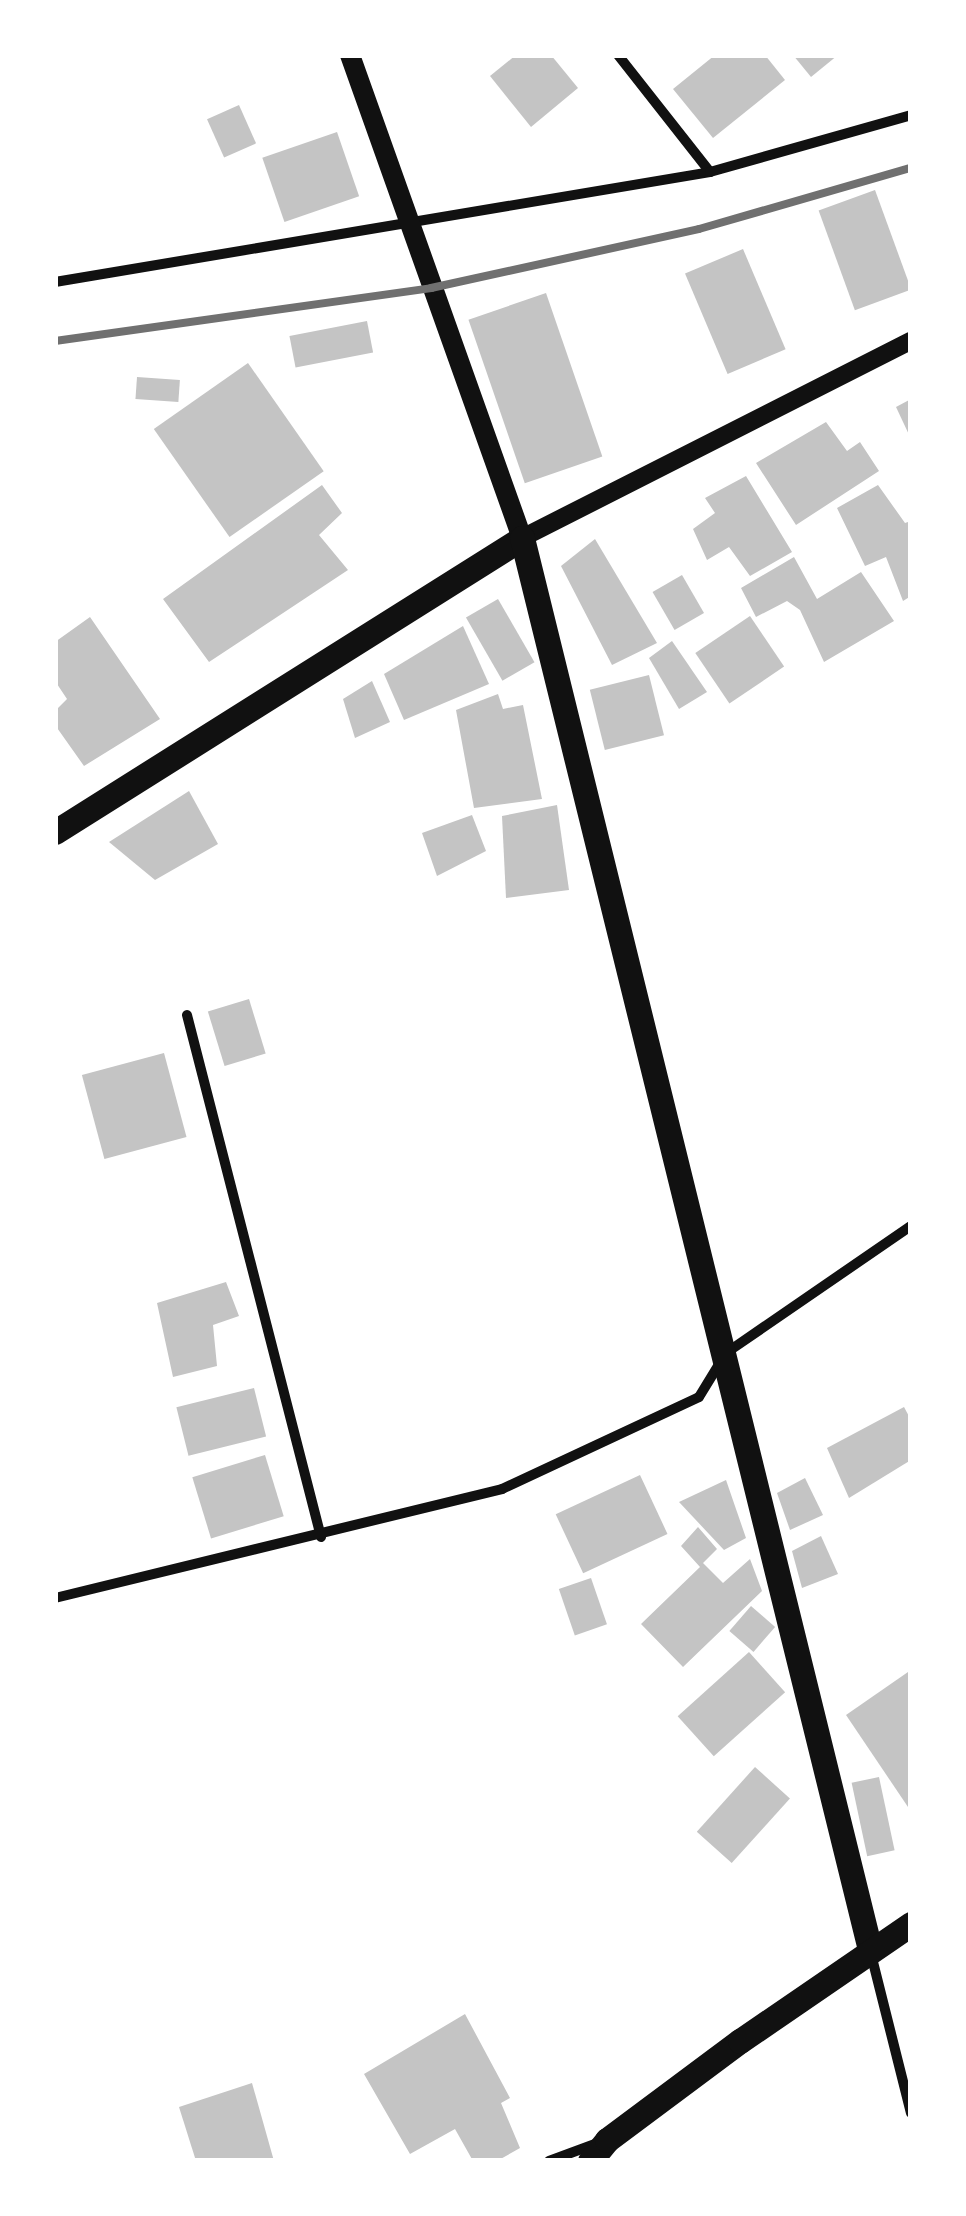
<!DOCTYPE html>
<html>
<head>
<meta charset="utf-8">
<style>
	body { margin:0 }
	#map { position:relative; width:966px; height:2216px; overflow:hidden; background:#fff; font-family:"Fira Sans Condensed",sans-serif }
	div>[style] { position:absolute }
	.building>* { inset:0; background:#c4c4c4; transform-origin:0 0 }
	.minor>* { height:10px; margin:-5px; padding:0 5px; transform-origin:5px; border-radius:5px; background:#111 }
	.tertiary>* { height:18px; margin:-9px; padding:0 9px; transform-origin:9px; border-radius:9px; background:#111 }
	.secondary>* { height:20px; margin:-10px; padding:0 10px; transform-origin:10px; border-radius:10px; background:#111 }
	.primary>* { height:25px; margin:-12.5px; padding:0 12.5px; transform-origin:12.5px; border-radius:12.5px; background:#111 }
	.rail>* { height:8px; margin:-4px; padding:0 4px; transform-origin:4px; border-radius:4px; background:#707070 }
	span { translate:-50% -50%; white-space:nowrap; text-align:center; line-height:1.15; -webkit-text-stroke:9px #fff; paint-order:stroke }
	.frame { position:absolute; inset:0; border:58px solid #fff; pointer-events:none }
</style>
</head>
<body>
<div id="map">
	<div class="building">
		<div style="clip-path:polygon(516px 55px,551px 55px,578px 88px,531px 127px,490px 76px)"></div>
		<div style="clip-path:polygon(715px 55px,765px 55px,785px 80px,713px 138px,673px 89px)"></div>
		<div style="clip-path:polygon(793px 55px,838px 55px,811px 77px)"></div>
		<div style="left:239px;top:105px;width:42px;height:35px;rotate:66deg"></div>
		<div style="left:337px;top:132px;width:68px;height:79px;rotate:71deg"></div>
		<div style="left:875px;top:190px;width:106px;height:60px;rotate:70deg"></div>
		<div style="left:743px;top:249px;width:109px;height:63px;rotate:67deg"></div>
		<div style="left:546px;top:293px;width:173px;height:82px;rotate:71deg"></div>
		<div style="left:367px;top:321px;width:32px;height:79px;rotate:79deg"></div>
		<div style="left:248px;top:363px;width:132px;height:115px;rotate:55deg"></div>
		<div style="left:137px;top:377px;width:43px;height:22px;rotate:4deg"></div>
		<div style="clip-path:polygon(911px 399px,911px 439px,896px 407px)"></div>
		<div style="clip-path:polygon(826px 422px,847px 451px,860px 442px,879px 471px,796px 525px,756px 463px)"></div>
		<div style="clip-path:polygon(746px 476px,792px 552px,750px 576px,729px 547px,707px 560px,693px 529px,715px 513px,705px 498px)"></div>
		<div style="clip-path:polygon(322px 485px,342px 513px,319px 535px,348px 570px,209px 662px,163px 599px)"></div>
		<div style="clip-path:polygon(878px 485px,905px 523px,911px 521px,911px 596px,903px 601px,886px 557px,865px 566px,837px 508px)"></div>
		<div style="clip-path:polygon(595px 539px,657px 643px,612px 665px,561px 566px)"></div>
		<div style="clip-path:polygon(794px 557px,817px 599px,861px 572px,894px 621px,824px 662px,800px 610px,787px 601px,756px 617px,741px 588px)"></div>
		<div style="left:682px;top:575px;width:44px;height:34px;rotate:60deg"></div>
		<div style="left:498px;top:599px;width:73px;height:37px;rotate:60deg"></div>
		<div style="left:750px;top:616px;width:61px;height:66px;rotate:56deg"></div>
		<div style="clip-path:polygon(90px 617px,160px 719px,84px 766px,55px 725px,55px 711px,67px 699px,55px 681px,55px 642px)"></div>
		<div style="clip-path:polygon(463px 626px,489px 684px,404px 720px,384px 674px)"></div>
		<div style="clip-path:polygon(672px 641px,707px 692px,679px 709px,649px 658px)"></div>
		<div style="left:649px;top:675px;width:62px;height:61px;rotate:76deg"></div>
		<div style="clip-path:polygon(372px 681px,390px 722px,355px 738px,343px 699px)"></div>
		<div style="clip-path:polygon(498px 694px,503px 709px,523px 705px,542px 799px,474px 808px,456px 710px)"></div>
		<div style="clip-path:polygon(189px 791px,218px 844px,155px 880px,109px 842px)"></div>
		<div style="clip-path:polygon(557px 805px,569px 890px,506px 898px,502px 816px)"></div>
		<div style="clip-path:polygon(472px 815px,486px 851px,437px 876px,422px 833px)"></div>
		<div style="left:249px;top:999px;width:57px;height:43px;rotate:73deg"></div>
		<div style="left:164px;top:1053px;width:87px;height:85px;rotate:75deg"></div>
		<div style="clip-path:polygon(226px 1282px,239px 1316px,213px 1325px,217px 1366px,173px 1377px,157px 1303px)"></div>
		<div style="left:254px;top:1388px;width:50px;height:80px;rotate:76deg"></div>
		<div style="clip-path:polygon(904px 1407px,911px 1420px,911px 1460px,849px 1498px,827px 1448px)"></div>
		<div style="left:265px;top:1455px;width:64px;height:76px;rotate:73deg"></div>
		<div style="left:640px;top:1475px;width:65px;height:93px;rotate:65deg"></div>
		<div style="clip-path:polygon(805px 1478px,823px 1515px,790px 1530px,777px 1493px)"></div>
		<div style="clip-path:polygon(726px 1480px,746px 1538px,724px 1550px,679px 1502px)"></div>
		<div style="clip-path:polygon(698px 1527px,717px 1549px,703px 1563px,723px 1583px,750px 1559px,762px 1591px,683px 1667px,641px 1624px,700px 1567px,681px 1546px)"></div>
		<div style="clip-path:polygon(821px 1536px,838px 1574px,802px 1588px,792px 1551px)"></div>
		<div style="left:591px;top:1578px;width:49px;height:34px;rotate:71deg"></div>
		<div style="left:751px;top:1606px;width:32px;height:33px;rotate:41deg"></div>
		<div style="left:749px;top:1652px;width:54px;height:96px;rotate:48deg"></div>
		<div style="clip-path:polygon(908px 1672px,911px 1677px,908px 1807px,846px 1715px)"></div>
		<div style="left:755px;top:1767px;width:47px;height:87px;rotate:42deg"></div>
		<div style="left:879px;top:1777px;width:75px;height:28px;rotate:78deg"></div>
		<div style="clip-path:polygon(465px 2014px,510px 2098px,501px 2103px,520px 2148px,497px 2161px,473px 2161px,455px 2129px,410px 2154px,364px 2074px)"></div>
		<div style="clip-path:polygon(252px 2083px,274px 2161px,196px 2161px,179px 2107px)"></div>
	</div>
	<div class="minor">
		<div style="left:618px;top:55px;width:149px;rotate:51.8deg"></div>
		<div style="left:55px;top:282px;width:664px;rotate:-9.53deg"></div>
		<div style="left:710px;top:172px;width:209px;rotate:-15.8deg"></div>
		<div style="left:187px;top:1015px;width:539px;rotate:75.6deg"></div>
		<div style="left:55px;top:1598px;width:460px;rotate:-13.7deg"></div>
		<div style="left:502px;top:1489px;width:217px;rotate:-25deg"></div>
		<div style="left:699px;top:1397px;width:52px;rotate:-58.5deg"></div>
		<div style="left:726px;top:1353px;width:224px;rotate:-34.5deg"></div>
		<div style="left:871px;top:1954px;width:164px;rotate:75.9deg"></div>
		<div style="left:549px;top:2161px;width:49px;rotate:-20.3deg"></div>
	</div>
	<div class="tertiary">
		<div style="left:522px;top:538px;width:436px;rotate:-26.9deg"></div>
	</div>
	<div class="secondary">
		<div style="left:350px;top:55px;width:513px;rotate:70.4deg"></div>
	</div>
	<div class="primary">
		<div style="left:55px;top:832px;width:552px;rotate:-32.19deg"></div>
		<div style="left:522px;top:538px;width:1453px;rotate:76.15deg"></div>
		<div style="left:590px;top:2161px;width:27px;rotate:-51deg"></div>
		<div style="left:607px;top:2140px;width:166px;rotate:-36.7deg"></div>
		<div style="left:740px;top:2041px;width:207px;rotate:-34.4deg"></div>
	</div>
	<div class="rail">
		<div style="left:55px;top:341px;width:380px;rotate:-8deg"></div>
		<div style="left:431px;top:288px;width:274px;rotate:-12.4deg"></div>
		<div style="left:699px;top:229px;width:221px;rotate:-16.1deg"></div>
	</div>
	<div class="frame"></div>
</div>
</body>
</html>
